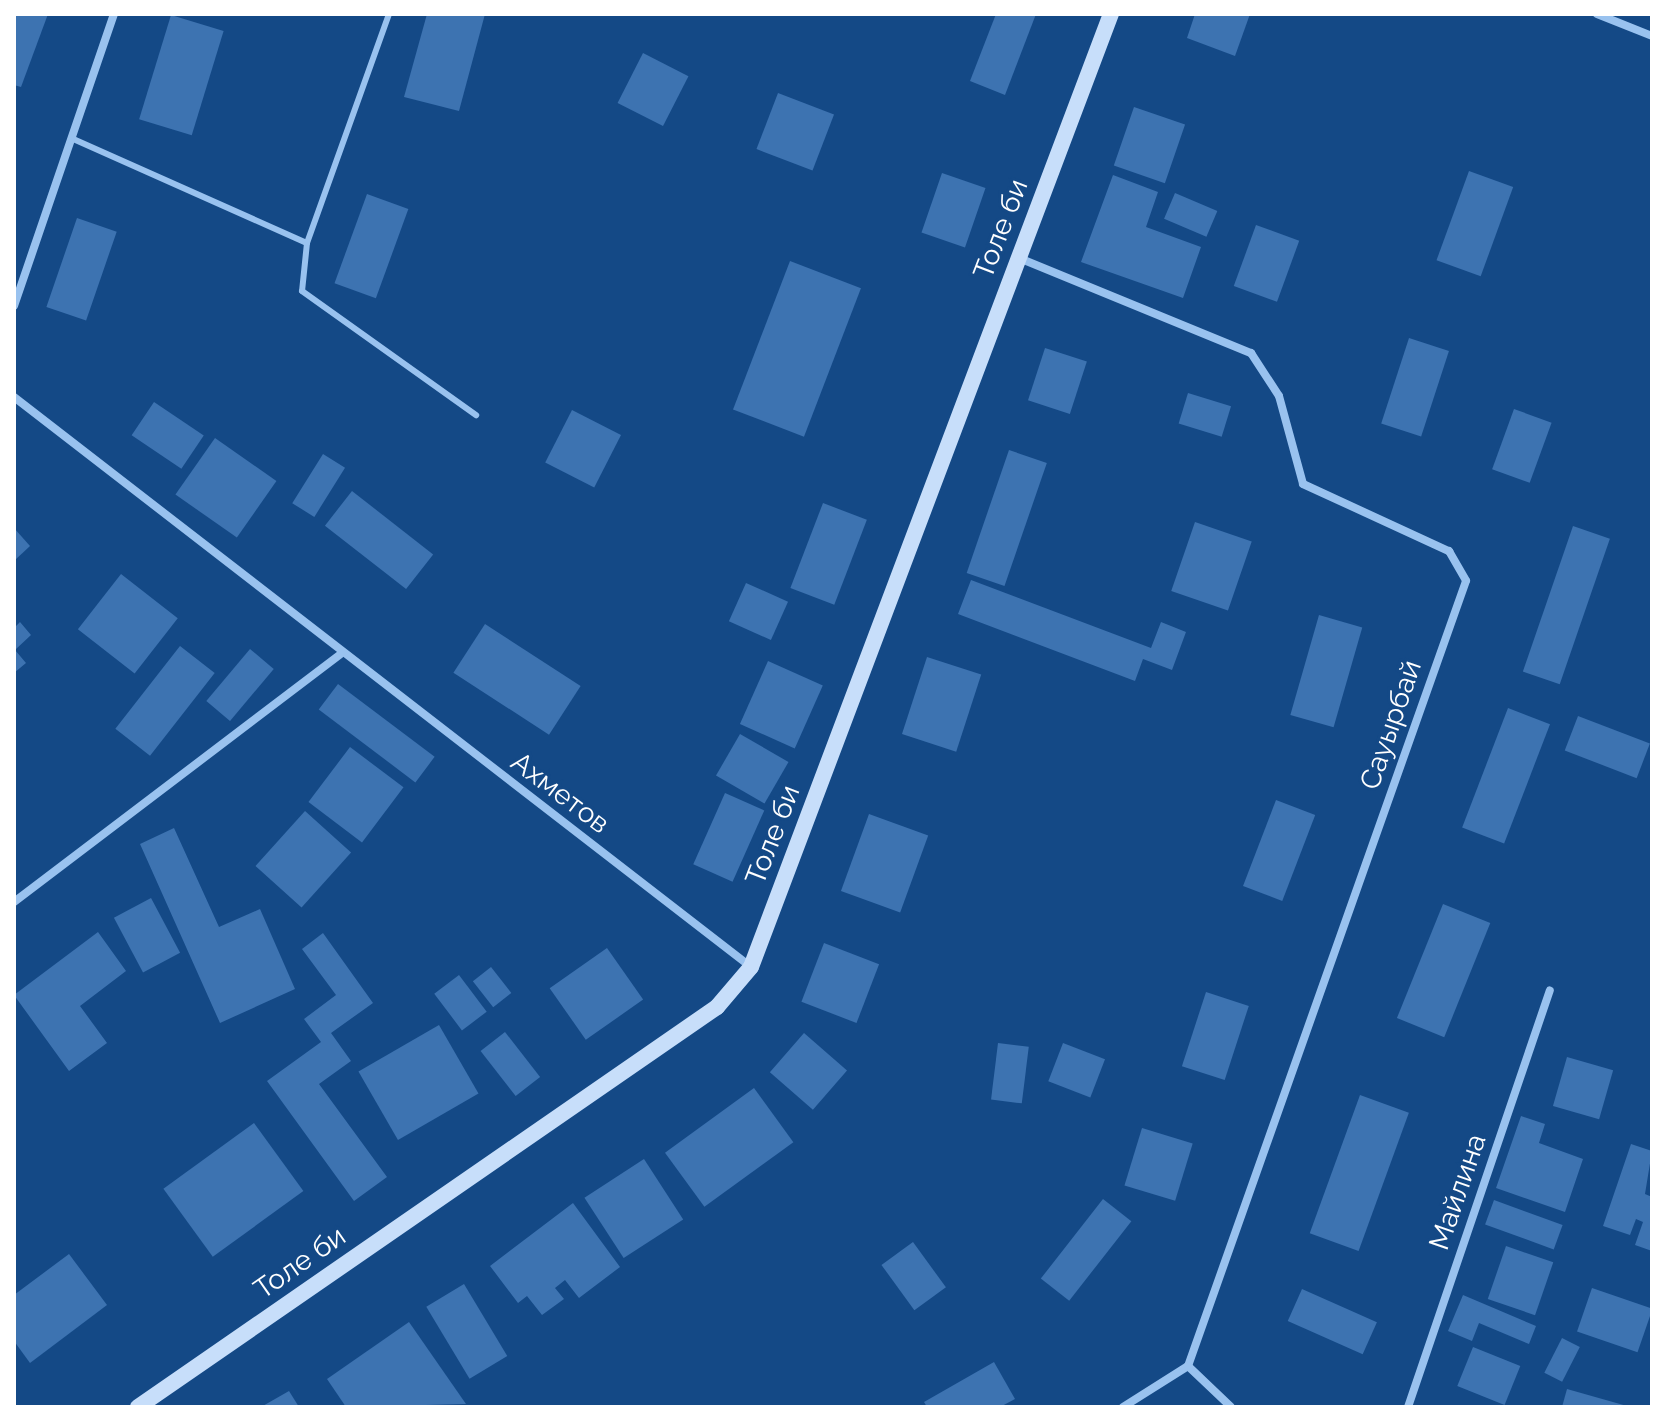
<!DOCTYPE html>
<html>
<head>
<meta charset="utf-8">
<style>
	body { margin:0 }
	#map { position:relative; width:1666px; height:1421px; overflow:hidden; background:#144986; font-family:Raleway,sans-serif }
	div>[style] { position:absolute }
	.building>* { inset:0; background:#3d73b1; transform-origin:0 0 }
	.service>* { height:6px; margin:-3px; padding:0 3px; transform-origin:3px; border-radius:3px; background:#99c2ef }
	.minor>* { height:8px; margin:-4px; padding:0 4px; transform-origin:4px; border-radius:4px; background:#99c2ef }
	.secondary>* { height:16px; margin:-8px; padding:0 8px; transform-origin:8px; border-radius:8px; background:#c7defa }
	span { translate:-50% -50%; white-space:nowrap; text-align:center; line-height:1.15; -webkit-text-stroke:6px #144986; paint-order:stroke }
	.street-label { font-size:28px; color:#fff }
	.frame { position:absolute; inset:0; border:16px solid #fff; pointer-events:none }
</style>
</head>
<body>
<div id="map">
	<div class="building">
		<div style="clip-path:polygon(14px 14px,48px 14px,21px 87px,14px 85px)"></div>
		<div style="clip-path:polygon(427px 14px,485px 14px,459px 111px,404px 97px)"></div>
		<div style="clip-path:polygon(996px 14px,1036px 14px,1005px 95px,970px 81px)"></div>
		<div style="clip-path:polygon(1195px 14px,1250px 14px,1235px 56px,1187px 38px)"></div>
		<div style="left:171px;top:15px;width:55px;height:109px;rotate:17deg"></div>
		<div style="left:643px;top:53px;width:51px;height:56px;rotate:27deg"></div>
		<div style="left:778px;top:93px;width:60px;height:60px;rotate:21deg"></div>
		<div style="left:1134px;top:107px;width:54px;height:62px;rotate:19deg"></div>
		<div style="left:1469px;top:171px;width:47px;height:95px;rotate:20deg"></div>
		<div style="left:942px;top:173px;width:46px;height:63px;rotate:19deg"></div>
		<div style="clip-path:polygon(1113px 175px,1158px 192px,1146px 227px,1201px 247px,1183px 298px,1081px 262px)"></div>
		<div style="left:1175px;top:193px;width:46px;height:28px;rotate:23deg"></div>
		<div style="left:367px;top:194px;width:44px;height:95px;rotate:20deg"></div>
		<div style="left:77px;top:218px;width:42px;height:94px;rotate:19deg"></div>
		<div style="left:1256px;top:225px;width:46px;height:65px;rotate:20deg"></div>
		<div style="left:790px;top:261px;width:76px;height:159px;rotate:21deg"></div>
		<div style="left:1409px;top:338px;width:42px;height:90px;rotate:18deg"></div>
		<div style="left:1045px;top:348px;width:44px;height:55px;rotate:18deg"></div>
		<div style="left:1188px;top:393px;width:45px;height:32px;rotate:17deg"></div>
		<div style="left:154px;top:402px;width:60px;height:40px;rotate:34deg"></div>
		<div style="left:1514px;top:409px;width:40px;height:64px;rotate:20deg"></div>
		<div style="left:572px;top:410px;width:55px;height:59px;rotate:27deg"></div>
		<div style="left:215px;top:438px;width:75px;height:69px;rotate:35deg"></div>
		<div style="left:1009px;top:450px;width:40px;height:130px;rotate:19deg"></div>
		<div style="left:323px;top:454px;width:26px;height:58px;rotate:32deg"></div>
		<div style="left:352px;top:491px;width:103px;height:44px;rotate:38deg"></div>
		<div style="left:823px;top:503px;width:47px;height:91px;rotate:21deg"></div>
		<div style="left:1195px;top:522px;width:60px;height:73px;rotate:19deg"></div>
		<div style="left:1573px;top:526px;width:39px;height:154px;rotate:19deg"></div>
		<div style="clip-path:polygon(14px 528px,30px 546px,14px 561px)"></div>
		<div style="left:121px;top:574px;width:72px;height:70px;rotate:38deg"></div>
		<div style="clip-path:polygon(971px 580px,1151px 648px,1161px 622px,1186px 632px,1172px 670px,1143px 659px,1135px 681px,958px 614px)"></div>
		<div style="left:746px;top:583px;width:46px;height:42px;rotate:24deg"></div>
		<div style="left:1319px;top:615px;width:45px;height:104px;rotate:16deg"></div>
		<div style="clip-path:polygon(20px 622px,31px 635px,15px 650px,26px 663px,14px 673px,14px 628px)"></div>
		<div style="left:485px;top:624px;width:114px;height:58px;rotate:33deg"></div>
		<div style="left:180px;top:646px;width:44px;height:105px;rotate:38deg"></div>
		<div style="left:250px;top:649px;width:31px;height:68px;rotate:40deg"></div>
		<div style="left:927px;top:657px;width:57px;height:81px;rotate:18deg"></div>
		<div style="left:768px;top:661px;width:60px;height:69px;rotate:24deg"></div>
		<div style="left:338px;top:684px;width:121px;height:32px;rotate:37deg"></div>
		<div style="left:1508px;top:708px;width:45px;height:128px;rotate:21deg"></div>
		<div style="left:1578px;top:716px;width:77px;height:37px;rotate:21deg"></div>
		<div style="left:740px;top:734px;width:56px;height:48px;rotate:30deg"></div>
		<div style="left:350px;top:747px;width:67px;height:69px;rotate:37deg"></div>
		<div style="left:725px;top:793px;width:43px;height:78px;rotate:24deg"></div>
		<div style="left:1276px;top:800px;width:42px;height:92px;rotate:21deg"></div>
		<div style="left:305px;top:811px;width:62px;height:74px;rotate:42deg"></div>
		<div style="left:869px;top:814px;width:63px;height:82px;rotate:20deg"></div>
		<div style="clip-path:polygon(174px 828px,219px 927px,260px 909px,295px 989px,220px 1023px,140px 844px)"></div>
		<div style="left:151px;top:898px;width:62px;height:42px;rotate:62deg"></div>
		<div style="left:1443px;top:904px;width:51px;height:123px;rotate:22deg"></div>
		<div style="clip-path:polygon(98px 932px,126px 971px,80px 1006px,107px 1043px,69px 1071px,14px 995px)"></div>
		<div style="clip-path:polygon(323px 933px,373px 1003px,331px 1033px,351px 1061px,319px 1084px,387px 1177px,354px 1201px,267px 1081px,321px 1042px,304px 1019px,336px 995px,302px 949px)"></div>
		<div style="left:824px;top:943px;width:59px;height:63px;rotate:21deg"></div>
		<div style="left:607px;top:948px;width:63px;height:70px;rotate:55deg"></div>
		<div style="left:491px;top:967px;width:33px;height:23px;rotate:52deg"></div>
		<div style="left:459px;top:975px;width:46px;height:31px;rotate:53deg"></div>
		<div style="left:1206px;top:992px;width:45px;height:78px;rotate:18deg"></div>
		<div style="left:439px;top:1025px;width:79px;height:93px;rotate:60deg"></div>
		<div style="left:505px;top:1032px;width:57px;height:31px;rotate:52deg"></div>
		<div style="left:804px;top:1033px;width:57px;height:52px;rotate:41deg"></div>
		<div style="left:998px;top:1043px;width:31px;height:57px;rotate:7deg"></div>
		<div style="left:1063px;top:1043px;width:45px;height:41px;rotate:21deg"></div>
		<div style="left:1567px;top:1057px;width:48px;height:51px;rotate:16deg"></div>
		<div style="left:754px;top:1088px;width:67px;height:110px;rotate:54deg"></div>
		<div style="left:1360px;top:1095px;width:52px;height:147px;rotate:20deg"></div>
		<div style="clip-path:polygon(1521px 1116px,1545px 1124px,1539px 1143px,1583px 1159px,1565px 1212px,1496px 1188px)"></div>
		<div style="left:254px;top:1123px;width:84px;height:112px;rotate:54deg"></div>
		<div style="left:1142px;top:1128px;width:53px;height:60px;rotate:17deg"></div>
		<div style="clip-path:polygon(1631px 1144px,1652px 1151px,1645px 1194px,1652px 1197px,1652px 1251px,1635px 1245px,1643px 1222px,1636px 1219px,1630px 1235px,1603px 1226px)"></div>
		<div style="left:644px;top:1159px;width:72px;height:71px;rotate:57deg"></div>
		<div style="left:1103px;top:1199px;width:36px;height:101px;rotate:38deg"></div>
		<div style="left:1494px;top:1200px;width:73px;height:26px;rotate:20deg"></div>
		<div style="clip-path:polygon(573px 1203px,620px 1267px,579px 1298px,565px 1280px,555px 1288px,564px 1299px,542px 1315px,527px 1296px,518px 1303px,490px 1266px)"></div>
		<div style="left:913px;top:1242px;width:56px;height:39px;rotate:54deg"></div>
		<div style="left:1506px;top:1246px;width:50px;height:56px;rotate:19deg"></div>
		<div style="clip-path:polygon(69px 1254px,107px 1305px,30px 1363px,14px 1341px,14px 1295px)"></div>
		<div style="left:464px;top:1284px;width:84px;height:44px;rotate:59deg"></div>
		<div style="left:1592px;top:1288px;width:64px;height:46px;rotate:19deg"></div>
		<div style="left:1302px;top:1289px;width:82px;height:35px;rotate:24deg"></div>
		<div style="clip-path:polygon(1463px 1295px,1536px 1326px,1529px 1344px,1479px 1323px,1472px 1341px,1448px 1331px)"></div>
		<div style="clip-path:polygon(409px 1322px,466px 1404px,346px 1407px,327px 1379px)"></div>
		<div style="left:1562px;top:1338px;width:20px;height:39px;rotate:27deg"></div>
		<div style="left:1473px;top:1347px;width:51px;height:42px;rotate:22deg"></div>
		<div style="clip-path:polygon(994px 1362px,1015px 1399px,1000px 1407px,927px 1407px,924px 1402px)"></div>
		<div style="clip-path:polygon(1567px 1389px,1627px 1406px,1627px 1407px,1562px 1407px)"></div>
		<div style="clip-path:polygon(289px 1391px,299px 1407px,261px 1407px)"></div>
	</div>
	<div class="service">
		<div style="left:71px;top:138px;width:258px;rotate:24deg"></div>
		<div style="left:307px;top:243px;width:48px;rotate:95.9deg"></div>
		<div style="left:302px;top:291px;width:214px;rotate:35.5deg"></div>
		<div style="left:307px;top:243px;width:243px;rotate:-70.3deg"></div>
	</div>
	<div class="minor">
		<div style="left:1597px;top:14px;width:59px;rotate:21.8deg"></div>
		<div style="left:1019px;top:258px;width:251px;rotate:22.3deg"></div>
		<div style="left:1251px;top:353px;width:51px;rotate:56.9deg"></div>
		<div style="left:1279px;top:396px;width:91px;rotate:74.7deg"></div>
		<div style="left:1303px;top:484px;width:161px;rotate:24.7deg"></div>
		<div style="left:1449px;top:551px;width:34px;rotate:60deg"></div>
		<div style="left:1466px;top:581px;width:833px;rotate:109.5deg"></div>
		<div style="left:1188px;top:1366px;width:77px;rotate:147.8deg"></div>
		<div style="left:14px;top:306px;width:309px;rotate:-71.1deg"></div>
		<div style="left:14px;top:397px;width:932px;rotate:37.72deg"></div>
		<div style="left:14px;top:902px;width:410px;rotate:-37.2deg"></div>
		<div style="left:1188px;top:1366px;width:59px;rotate:43.6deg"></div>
		<div style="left:1408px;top:1407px;width:440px;rotate:-71.2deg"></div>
	</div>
	<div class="secondary">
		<div style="left:138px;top:1407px;width:704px;rotate:-34.64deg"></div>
		<div style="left:717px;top:1007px;width:52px;rotate:-49.6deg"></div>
		<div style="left:751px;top:967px;width:1019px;rotate:-69.31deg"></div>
	</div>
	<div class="street-label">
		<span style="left:1001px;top:229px;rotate:-69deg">Толе би</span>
		<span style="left:1391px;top:725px;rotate:-71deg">Сауырбай</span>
		<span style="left:560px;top:793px;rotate:37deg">Ахметов</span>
		<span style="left:773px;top:835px;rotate:-69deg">Толе би</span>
		<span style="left:1458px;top:1192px;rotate:-71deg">Майлина</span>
		<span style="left:300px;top:1263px;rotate:-35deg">Толе би</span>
	</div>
	<div class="frame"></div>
</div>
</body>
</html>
